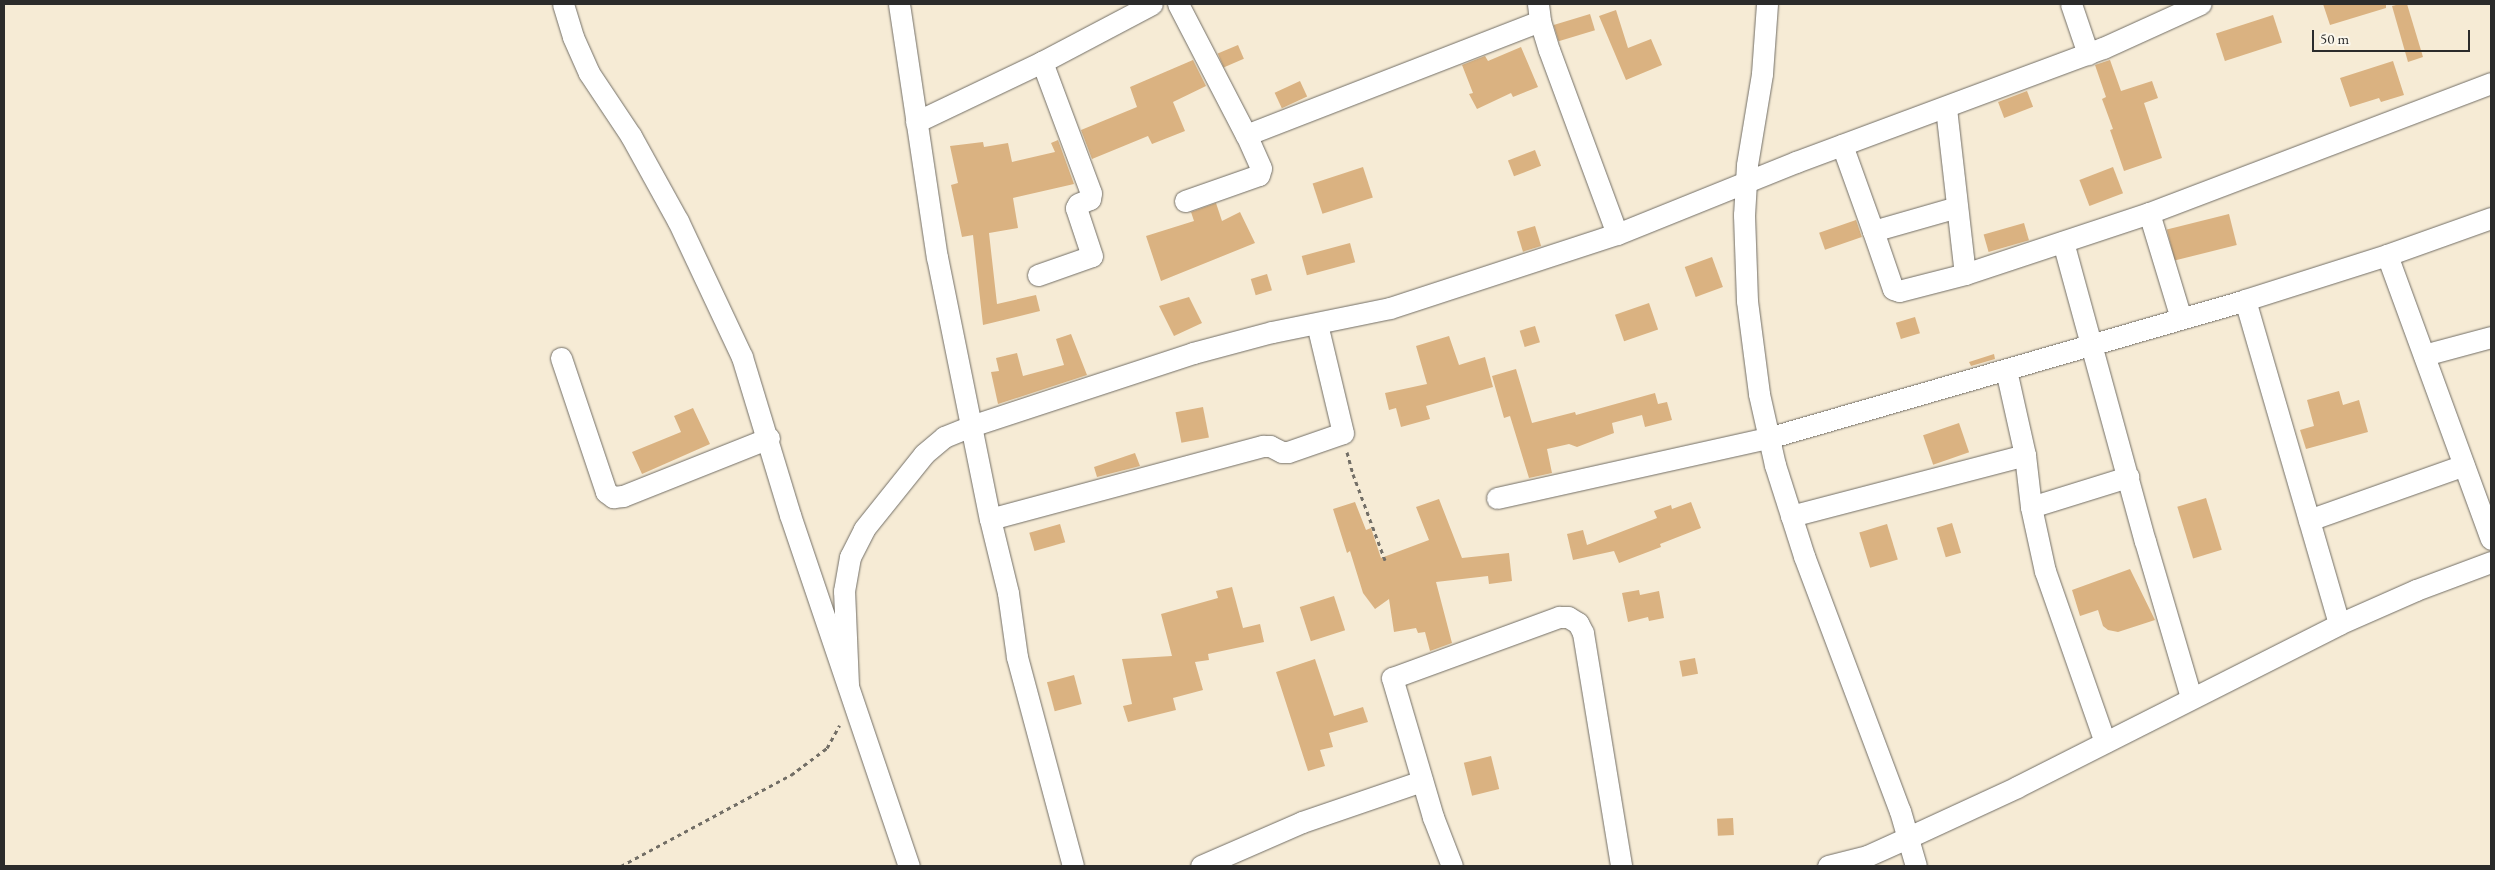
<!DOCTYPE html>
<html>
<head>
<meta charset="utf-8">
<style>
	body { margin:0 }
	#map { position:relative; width:2495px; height:870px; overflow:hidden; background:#f6ebd5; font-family:"EB Garamond",serif }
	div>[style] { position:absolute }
	.building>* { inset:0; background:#dab281; transform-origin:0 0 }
	.path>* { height:3px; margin-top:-1.5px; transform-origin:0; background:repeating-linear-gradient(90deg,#726e66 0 4px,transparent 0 8px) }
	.roads { filter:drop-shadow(0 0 1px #726e66) drop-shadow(0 0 1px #726e66) }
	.minor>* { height:21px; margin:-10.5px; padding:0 10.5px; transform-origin:10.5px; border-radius:10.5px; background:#fff }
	span { translate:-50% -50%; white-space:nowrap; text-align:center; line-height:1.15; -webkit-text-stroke:4.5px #fbf7ec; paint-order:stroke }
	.frame { position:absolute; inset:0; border:5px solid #2b2b2b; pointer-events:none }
	.scale { position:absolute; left:2312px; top:30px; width:158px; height:22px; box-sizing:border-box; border:2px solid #2b2b2b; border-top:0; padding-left:6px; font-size:15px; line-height:18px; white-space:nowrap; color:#2b2b2b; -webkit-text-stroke:4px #fbf7ec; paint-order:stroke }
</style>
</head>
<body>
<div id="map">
	<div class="building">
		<div style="clip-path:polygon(2323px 4px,2386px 4px,2386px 8px,2330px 25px)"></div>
		<div style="clip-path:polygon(2400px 4px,2407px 4px,2423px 57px,2408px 62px,2392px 6px)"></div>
		<div style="clip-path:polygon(1616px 10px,1628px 48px,1651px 39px,1662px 65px,1626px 80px,1599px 16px)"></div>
		<div style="left:1590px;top:14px;width:17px;height:38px;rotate:73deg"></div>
		<div style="left:2273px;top:15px;width:29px;height:60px;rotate:72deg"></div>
		<div style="left:1238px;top:45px;width:15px;height:22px;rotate:67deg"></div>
		<div style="clip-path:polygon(1521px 47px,1538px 87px,1513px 97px,1511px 93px,1477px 109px,1469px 94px,1473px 93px,1462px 65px,1485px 56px,1488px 61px)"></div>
		<div style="clip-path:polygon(1193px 60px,1206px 86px,1173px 102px,1185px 131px,1152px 144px,1148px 136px,1092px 159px,1081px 130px,1137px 107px,1130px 87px)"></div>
		<div style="clip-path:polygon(2110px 60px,2121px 91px,2152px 81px,2158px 98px,2144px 103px,2162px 158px,2124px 171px,2110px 130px,2113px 129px,2102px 99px,2106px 97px,2095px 65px)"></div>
		<div style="clip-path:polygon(2393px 61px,2404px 95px,2381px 102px,2379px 98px,2350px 107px,2340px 78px)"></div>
		<div style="left:1300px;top:81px;width:17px;height:28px;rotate:65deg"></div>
		<div style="left:2027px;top:91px;width:17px;height:31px;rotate:69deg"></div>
		<div style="clip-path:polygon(1058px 140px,1074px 184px,1013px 198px,1018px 228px,989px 233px,997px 304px,1036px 295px,1040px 311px,983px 325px,973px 235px,962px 237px,951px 185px,958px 183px,950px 146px,983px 142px,984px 147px,1008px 143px,1012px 162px,1055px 152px,1051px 143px)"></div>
		<div style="left:1535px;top:150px;width:17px;height:29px;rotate:69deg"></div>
		<div style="left:1363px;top:167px;width:32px;height:53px;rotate:72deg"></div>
		<div style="left:2113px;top:167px;width:28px;height:36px;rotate:69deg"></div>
		<div style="clip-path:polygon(1216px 203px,1222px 221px,1240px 212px,1255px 243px,1161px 281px,1146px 236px,1194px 221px,1191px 212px)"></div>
		<div style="left:2229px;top:214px;width:32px;height:64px;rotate:76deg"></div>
		<div style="left:1856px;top:220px;width:18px;height:39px;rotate:71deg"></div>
		<div style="left:2024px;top:223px;width:18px;height:42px;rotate:74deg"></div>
		<div style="left:1535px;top:226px;width:21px;height:19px;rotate:73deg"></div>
		<div style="left:1350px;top:243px;width:20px;height:50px;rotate:75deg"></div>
		<div style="left:1712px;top:257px;width:32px;height:29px;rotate:70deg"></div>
		<div style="left:1267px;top:274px;width:17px;height:17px;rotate:73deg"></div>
		<div style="clip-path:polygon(1189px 297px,1202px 323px,1174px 336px,1159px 306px)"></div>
		<div style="left:1649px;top:303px;width:28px;height:36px;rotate:71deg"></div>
		<div style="left:1915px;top:317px;width:17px;height:20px;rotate:73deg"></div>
		<div style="left:1535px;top:326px;width:17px;height:16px;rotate:73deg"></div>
		<div style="clip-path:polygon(1071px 334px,1087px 375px,998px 404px,991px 372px,999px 371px,996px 358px,1017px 353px,1023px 376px,1064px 365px,1056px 339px)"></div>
		<div style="clip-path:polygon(1449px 336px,1459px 365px,1485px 357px,1493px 387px,1426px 406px,1430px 419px,1401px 427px,1396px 408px,1389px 410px,1385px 393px,1427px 384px,1416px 346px)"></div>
		<div style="clip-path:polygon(1994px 354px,1995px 359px,1971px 366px,1969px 362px)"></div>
		<div style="clip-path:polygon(1516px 369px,1532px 423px,1575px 412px,1576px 415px,1655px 393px,1658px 404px,1667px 402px,1672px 420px,1645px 427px,1642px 415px,1612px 423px,1614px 433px,1577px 447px,1569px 444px,1547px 449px,1552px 473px,1529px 478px,1510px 416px,1504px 418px,1492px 376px)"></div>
		<div style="clip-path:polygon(2339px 391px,2343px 405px,2359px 400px,2368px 432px,2306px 449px,2300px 430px,2314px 426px,2307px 400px)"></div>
		<div style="left:1203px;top:407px;width:31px;height:28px;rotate:79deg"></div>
		<div style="clip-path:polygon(693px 408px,710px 444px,642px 474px,632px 452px,681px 432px,674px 416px)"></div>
		<div style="left:1959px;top:423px;width:31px;height:38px;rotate:71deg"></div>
		<div style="clip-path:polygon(1135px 453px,1140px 466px,1097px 477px,1094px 467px)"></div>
		<div style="left:2206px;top:498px;width:54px;height:30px;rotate:73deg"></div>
		<div style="clip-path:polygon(1439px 499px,1462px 558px,1509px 553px,1512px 581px,1489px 584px,1488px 576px,1436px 582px,1452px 643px,1430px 651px,1425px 632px,1418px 633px,1416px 628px,1394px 632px,1389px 599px,1375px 609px,1363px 593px,1350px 551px,1347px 553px,1333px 509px,1355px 502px,1366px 530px,1371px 528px,1381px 558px,1429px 540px,1416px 507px)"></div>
		<div style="clip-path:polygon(1691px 502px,1701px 528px,1660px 544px,1661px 547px,1619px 563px,1614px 551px,1573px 560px,1567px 534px,1583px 530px,1587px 545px,1657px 518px,1654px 511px,1671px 505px,1672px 509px)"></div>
		<div style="left:1952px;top:523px;width:31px;height:16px;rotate:73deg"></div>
		<div style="left:1060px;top:524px;width:19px;height:32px;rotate:74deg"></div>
		<div style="left:1887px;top:524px;width:37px;height:29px;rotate:73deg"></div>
		<div style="clip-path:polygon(2130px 569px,2155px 620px,2118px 632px,2108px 630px,2103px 626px,2098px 610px,2080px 616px,2072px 590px)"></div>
		<div style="clip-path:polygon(1232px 587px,1243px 628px,1260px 624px,1264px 642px,1208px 654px,1209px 660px,1195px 662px,1203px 690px,1173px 698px,1176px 710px,1128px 722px,1123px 706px,1132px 704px,1122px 659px,1172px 656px,1161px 614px,1218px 598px,1216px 591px)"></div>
		<div style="clip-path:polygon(1639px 590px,1640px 595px,1659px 591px,1664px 618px,1649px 621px,1648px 617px,1628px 622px,1622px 593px)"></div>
		<div style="left:1334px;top:596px;width:36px;height:36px;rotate:72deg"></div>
		<div style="left:1695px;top:658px;width:16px;height:16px;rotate:79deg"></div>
		<div style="clip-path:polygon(1315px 659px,1334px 716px,1363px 707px,1368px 722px,1329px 733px,1333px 747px,1320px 750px,1325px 766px,1308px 771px,1276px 672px)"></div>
		<div style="left:1074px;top:675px;width:30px;height:28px;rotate:75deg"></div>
		<div style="left:1491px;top:756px;width:34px;height:28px;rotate:76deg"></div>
		<div style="left:1733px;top:818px;width:17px;height:16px;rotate:87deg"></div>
	</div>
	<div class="path">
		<div style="left:1347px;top:452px;width:23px;rotate:75deg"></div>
		<div style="left:1353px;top:474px;width:92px;rotate:69.6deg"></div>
		<div style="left:621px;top:866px;width:193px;rotate:-28.2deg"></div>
		<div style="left:791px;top:775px;width:45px;rotate:-36.9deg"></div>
		<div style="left:827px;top:748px;width:26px;rotate:-61deg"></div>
	</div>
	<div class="roads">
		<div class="minor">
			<div style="left:563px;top:4px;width:34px;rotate:73deg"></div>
			<div style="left:573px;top:37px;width:39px;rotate:66deg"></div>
			<div style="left:589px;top:73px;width:76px;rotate:56.3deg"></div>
			<div style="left:631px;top:136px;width:97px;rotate:61.1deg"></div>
			<div style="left:678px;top:221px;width:150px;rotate:64.8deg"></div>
			<div style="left:742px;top:357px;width:165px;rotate:73.1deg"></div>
			<div style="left:790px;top:515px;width:371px;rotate:71.3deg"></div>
			<div style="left:899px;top:4px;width:256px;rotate:81.5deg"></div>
			<div style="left:937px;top:257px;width:267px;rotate:78.6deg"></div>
			<div style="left:990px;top:519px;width:76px;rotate:76.3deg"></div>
			<div style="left:1008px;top:593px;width:65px;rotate:82deg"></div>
			<div style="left:1017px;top:657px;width:216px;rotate:75deg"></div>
			<div style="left:1178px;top:4px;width:148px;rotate:62.6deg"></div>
			<div style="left:1538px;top:4px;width:17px;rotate:83deg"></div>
			<div style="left:1540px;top:21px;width:30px;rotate:73deg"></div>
			<div style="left:1549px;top:50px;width:196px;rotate:69.7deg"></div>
			<div style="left:1767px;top:4px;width:70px;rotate:94.1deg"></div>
			<div style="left:1762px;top:74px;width:92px;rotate:99.4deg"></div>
			<div style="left:1747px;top:165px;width:50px;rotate:93.4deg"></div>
			<div style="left:1744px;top:215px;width:86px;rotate:88deg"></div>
			<div style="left:1747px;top:301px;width:94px;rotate:82.6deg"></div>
			<div style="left:1759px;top:394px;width:73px;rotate:77.3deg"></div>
			<div style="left:1775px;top:465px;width:96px;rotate:72.3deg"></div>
			<div style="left:1804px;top:556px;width:272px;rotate:69.4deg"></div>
			<div style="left:1900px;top:811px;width:57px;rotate:73.8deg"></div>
			<div style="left:2071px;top:4px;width:53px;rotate:71.2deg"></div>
			<div style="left:1946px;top:108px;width:167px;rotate:83.5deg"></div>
			<div style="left:916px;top:122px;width:140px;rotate:-25.5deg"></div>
			<div style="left:1042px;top:62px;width:124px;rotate:-27.8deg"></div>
			<div style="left:1842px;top:145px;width:91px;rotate:70.2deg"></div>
			<div style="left:1873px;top:231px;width:87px;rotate:-15.9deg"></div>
			<div style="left:1185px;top:201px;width:78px;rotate:-19.4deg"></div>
			<div style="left:1259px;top:175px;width:7px;rotate:-74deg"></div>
			<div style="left:1261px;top:168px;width:36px;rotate:-114deg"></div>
			<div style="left:1246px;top:135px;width:315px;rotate:-21.2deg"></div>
			<div style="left:2149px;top:213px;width:110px;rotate:73.1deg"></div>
			<div style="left:1873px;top:231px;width:61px;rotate:71deg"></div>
			<div style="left:1893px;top:289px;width:6px;rotate:18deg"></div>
			<div style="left:1899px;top:291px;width:68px;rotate:-14.4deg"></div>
			<div style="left:1965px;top:274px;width:194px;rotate:-18.3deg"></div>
			<div style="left:2149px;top:213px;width:366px;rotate:-20.8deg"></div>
			<div style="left:2063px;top:242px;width:310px;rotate:74.7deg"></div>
			<div style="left:2145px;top:541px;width:163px;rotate:73.6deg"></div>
			<div style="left:2387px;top:255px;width:302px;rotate:69.9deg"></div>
			<div style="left:1038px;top:275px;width:57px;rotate:-19.4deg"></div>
			<div style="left:1092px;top:256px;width:51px;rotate:-108.4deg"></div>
			<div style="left:1076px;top:208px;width:4px;rotate:-63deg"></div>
			<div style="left:1078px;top:204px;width:13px;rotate:-23deg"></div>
			<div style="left:1090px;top:199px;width:6px;rotate:-81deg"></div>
			<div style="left:1091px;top:193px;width:140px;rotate:-110.5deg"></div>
			<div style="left:2245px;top:300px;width:337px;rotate:73.8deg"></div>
			<div style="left:2424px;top:355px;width:69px;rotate:-15deg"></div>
			<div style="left:561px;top:358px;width:141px;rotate:71.4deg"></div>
			<div style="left:606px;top:492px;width:9px;rotate:36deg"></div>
			<div style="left:613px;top:497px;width:10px;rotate:-6deg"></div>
			<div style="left:623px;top:496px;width:157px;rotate:-21.7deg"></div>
			<div style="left:2006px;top:370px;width:87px;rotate:77.4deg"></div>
			<div style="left:2025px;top:455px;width:52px;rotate:83.4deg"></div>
			<div style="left:2031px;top:507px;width:66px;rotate:77.7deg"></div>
			<div style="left:2045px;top:571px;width:181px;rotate:70.7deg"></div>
			<div style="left:1497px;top:498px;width:278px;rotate:-12.5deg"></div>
			<div style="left:1768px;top:438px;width:497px;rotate:-16.1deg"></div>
			<div style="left:2245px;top:300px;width:149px;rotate:-17.6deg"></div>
			<div style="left:2387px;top:255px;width:110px;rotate:-19.6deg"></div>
			<div style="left:2031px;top:507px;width:102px;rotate:-17.2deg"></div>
			<div style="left:1791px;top:516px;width:242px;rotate:-14.6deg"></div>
			<div style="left:990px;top:519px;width:283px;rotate:-15deg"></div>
			<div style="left:1263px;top:446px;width:7px"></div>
			<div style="left:1270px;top:446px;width:13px;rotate:27deg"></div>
			<div style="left:1282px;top:452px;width:6px"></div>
			<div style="left:1288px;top:452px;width:58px;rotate:-19.1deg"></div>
			<div style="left:1343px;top:433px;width:112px;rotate:-103.4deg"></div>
			<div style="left:2309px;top:520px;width:164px;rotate:-19.5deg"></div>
			<div style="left:848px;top:685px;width:94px;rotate:-92.4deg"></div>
			<div style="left:844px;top:591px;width:35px;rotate:-80deg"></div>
			<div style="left:850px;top:557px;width:31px;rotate:-63deg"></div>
			<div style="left:864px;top:529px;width:96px;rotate:-51.3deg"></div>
			<div style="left:924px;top:454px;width:26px;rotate:-40deg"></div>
			<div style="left:944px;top:437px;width:29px;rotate:-22deg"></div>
			<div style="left:971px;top:426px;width:234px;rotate:-18.2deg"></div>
			<div style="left:1193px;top:353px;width:82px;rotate:-14.9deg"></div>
			<div style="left:1272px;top:332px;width:120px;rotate:-11.5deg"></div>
			<div style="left:1390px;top:308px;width:239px;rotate:-18.1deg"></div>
			<div style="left:1617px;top:234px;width:193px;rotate:-21.9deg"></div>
			<div style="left:1796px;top:162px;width:327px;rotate:-20.4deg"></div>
			<div style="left:2103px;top:48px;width:107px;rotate:-24.4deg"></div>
			<div style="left:1201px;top:866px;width:110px;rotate:-23.5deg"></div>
			<div style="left:1302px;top:822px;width:127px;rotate:-18.9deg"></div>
			<div style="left:1452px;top:866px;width:53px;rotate:-111.2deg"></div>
			<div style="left:1433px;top:817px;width:145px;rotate:-106.4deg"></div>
			<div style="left:1392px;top:678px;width:178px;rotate:-20.1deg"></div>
			<div style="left:1559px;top:617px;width:9px"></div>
			<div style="left:1568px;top:617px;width:12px;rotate:31deg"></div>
			<div style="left:1578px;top:623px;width:11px;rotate:63deg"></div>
			<div style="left:1583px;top:633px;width:236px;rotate:80.7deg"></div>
			<div style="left:1828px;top:866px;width:40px;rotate:-14.4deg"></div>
			<div style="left:1867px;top:856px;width:46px;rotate:-24.3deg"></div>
			<div style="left:1909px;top:837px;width:119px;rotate:-24.8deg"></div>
			<div style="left:2017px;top:787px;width:361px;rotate:-26.8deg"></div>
			<div style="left:2339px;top:624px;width:84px;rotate:-23.8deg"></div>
			<div style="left:2416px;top:590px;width:80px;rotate:-20.5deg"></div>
		</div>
	</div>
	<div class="frame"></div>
	<div class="scale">50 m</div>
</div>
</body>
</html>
